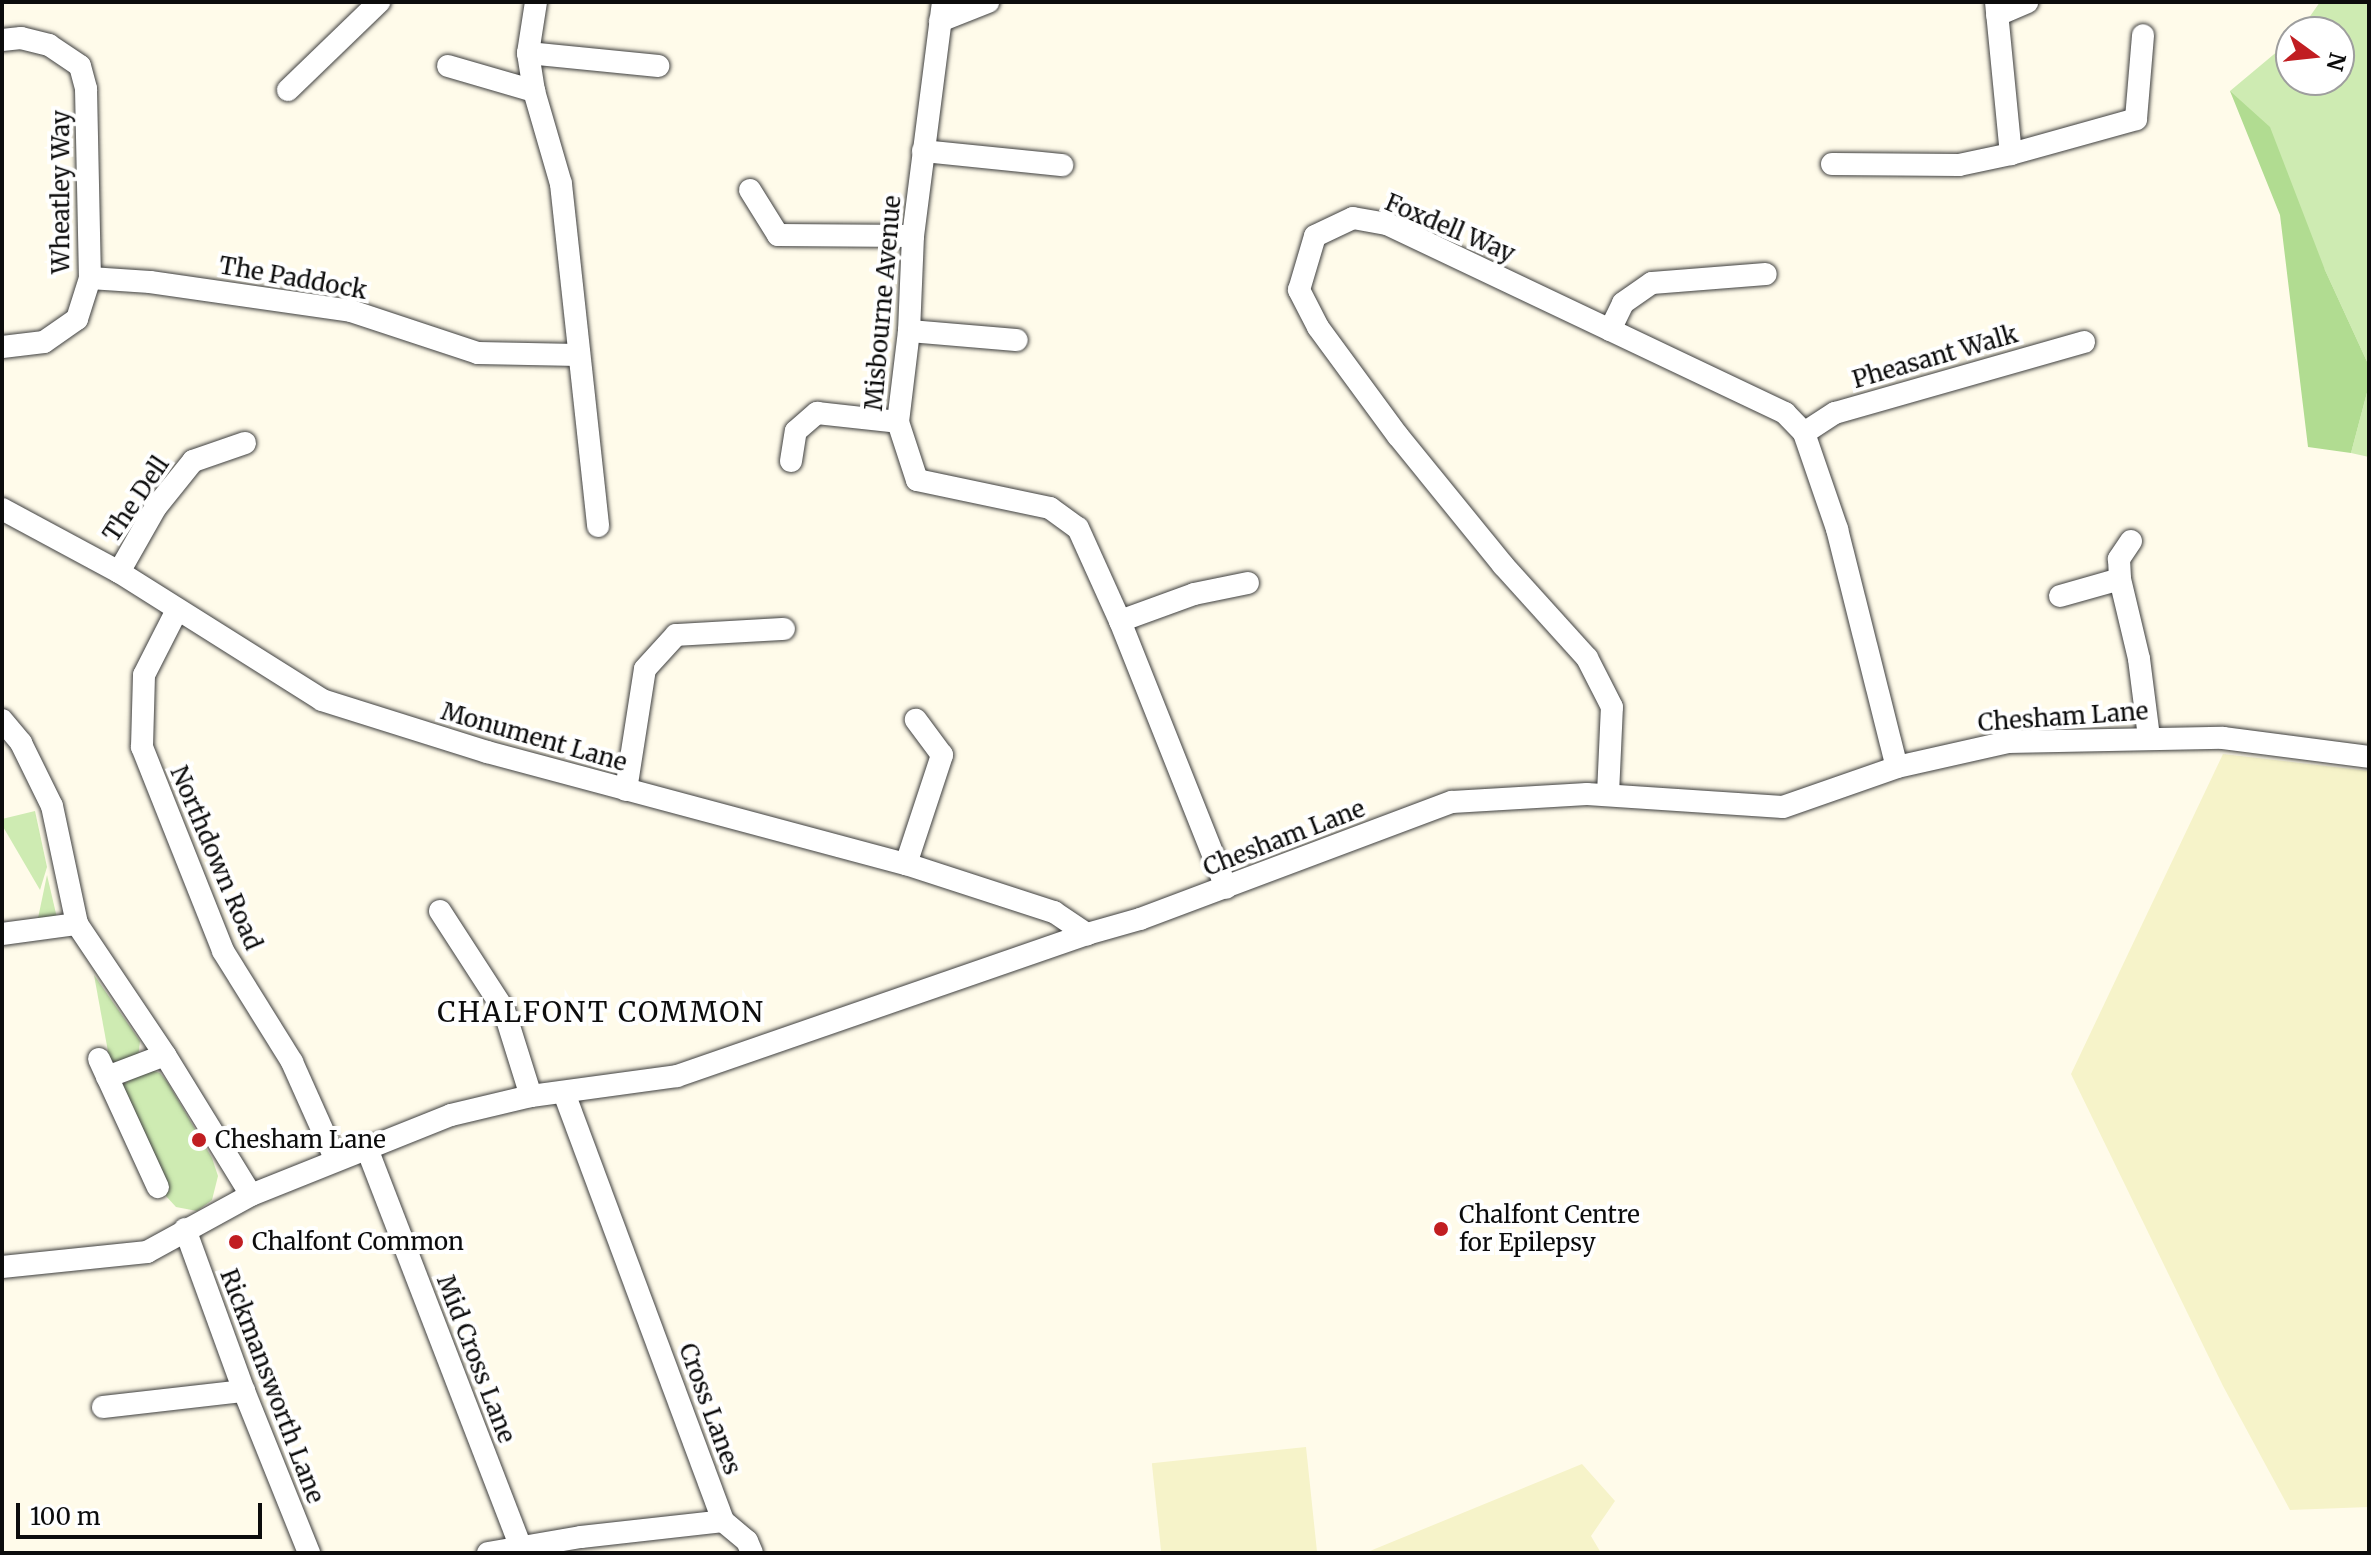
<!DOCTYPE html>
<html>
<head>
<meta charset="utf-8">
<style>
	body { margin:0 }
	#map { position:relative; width:2371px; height:1555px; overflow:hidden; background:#fffbea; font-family:Merriweather,serif }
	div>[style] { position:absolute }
	.farmland>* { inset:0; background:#f6f3c9; transform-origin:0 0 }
	.green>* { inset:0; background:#ceebb2 }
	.forest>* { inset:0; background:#b1dc91 }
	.roads { filter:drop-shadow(0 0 2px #3f3f3f) drop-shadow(0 0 2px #3f3f3f) }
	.minor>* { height:22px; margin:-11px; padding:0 11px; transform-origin:11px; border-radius:11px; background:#fff }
	.dots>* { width:22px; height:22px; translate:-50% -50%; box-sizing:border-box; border:4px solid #fff; border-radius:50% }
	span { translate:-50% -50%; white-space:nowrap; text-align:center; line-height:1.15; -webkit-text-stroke:8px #fff; paint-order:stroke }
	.street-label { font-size:24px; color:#0c0c0c }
	.poi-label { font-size:24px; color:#0c0c0c }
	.left { translate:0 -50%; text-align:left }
	.quarter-label { font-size:28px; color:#0c0c0c; letter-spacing:2px }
	.frame { position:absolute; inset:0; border:4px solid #0c0c0c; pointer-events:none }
	.north { position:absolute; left:2275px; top:16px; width:80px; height:80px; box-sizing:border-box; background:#fff; border:2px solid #9e9e9e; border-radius:50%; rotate:105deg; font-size:22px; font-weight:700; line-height:32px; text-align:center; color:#0c0c0c }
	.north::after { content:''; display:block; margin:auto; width:28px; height:36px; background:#c11e22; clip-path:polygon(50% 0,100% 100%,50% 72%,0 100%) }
	.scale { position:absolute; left:16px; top:1503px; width:246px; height:36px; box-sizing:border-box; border:4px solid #0c0c0c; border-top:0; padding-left:10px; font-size:24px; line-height:28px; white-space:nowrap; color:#0c0c0c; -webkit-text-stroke:6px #fff; paint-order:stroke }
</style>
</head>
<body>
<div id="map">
	<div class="farmland">
		<div style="clip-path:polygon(2223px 754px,2369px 771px,2369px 1507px,2290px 1510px,2223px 1386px,2071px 1074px)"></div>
		<div style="left:1306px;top:1447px;width:107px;height:155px;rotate:84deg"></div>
		<div style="clip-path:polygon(1582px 1464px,1615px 1501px,1591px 1536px,1601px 1553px,1365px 1553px)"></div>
	</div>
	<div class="green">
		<div style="clip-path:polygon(2320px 2px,2369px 2px,2369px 366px,2325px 270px,2230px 91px,2291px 40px,2291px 80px,2339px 80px,2339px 32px,2299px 32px)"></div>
		<div style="clip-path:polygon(2369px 385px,2369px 457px,2351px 453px)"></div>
		<div style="clip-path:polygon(35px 811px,47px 867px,40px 890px,2px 825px,2px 819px)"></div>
		<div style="clip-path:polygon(47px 875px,57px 918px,36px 928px)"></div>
		<div style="clip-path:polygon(94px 975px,140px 1041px,138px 1059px,115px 1064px,109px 1057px)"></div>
		<div style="clip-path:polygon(151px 1070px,160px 1073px,168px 1083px,212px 1158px,218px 1176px,212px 1200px,197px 1211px,176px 1207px,165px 1195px,120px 1096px,123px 1084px)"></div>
	</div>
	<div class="forest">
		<div style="clip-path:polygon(2230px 91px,2270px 127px,2325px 270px,2369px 366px,2369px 385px,2351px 453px,2308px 447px,2280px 215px)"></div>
	</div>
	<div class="roads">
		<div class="minor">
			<div style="left:536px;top:2px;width:52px;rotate:98.9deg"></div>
			<div style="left:528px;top:53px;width:38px;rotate:81deg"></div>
			<div style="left:534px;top:91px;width:97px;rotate:73.8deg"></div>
			<div style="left:561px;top:184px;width:344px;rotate:83.8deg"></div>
			<div style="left:943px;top:2px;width:236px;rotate:97.3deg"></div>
			<div style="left:913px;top:236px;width:95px;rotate:92.4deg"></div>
			<div style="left:909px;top:331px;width:92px;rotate:96.9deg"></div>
			<div style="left:898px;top:422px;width:61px;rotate:71.9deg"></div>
			<div style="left:917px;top:480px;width:136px;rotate:11.9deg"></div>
			<div style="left:1050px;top:508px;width:34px;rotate:36deg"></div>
			<div style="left:1078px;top:528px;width:102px;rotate:65.7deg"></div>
			<div style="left:1120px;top:621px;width:287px;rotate:68.3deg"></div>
			<div style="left:1996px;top:2px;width:153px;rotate:84.4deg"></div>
			<div style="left:1997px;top:15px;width:33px;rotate:-23deg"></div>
			<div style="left:940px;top:21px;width:52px;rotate:-21.6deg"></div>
			<div style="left:2px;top:40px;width:19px;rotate:-6deg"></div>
			<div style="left:21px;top:38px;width:29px;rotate:14deg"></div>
			<div style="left:49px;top:45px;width:37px;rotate:34deg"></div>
			<div style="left:80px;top:66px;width:24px;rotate:75deg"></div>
			<div style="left:86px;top:89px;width:189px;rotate:88.8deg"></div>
			<div style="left:90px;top:278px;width:43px;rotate:107.6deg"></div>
			<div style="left:77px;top:319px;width:40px;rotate:145.1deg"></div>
			<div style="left:44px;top:342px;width:42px;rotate:173.2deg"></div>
			<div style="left:528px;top:53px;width:131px;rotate:5.7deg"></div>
			<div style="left:448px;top:66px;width:90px;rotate:16.2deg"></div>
			<div style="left:288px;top:90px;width:127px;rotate:-44deg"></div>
			<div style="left:923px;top:151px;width:140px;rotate:5.8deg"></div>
			<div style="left:1832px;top:164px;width:127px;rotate:0.5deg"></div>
			<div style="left:1959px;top:165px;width:53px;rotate:-11.9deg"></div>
			<div style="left:2011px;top:154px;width:130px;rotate:-15.6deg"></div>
			<div style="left:2136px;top:119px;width:84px;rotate:-85.2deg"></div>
			<div style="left:750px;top:190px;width:53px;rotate:58.1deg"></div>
			<div style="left:778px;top:235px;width:135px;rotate:0.4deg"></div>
			<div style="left:90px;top:278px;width:60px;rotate:3.8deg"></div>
			<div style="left:150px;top:282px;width:203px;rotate:8.2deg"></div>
			<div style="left:351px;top:311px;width:134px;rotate:18.3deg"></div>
			<div style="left:478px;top:353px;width:100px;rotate:1.1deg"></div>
			<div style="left:1610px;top:330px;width:30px;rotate:-64deg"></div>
			<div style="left:1623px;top:303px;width:35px;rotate:-35deg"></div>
			<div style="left:1652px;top:283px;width:114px;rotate:-4.5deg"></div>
			<div style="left:909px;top:331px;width:108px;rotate:4.8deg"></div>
			<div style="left:1804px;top:433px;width:37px;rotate:-33deg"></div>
			<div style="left:1835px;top:413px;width:259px;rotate:-15.9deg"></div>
			<div style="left:791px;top:461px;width:30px;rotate:-81deg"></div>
			<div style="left:796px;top:431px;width:28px;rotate:-41deg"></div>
			<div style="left:817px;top:413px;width:81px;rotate:6.3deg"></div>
			<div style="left:2px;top:509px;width:133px;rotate:28.3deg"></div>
			<div style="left:119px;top:572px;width:240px;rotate:32.2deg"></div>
			<div style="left:322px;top:700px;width:173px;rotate:17.5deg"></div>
			<div style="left:487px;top:752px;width:434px;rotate:15deg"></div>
			<div style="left:906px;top:864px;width:156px;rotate:18deg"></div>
			<div style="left:1054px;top:912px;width:40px;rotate:34deg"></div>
			<div style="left:2131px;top:541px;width:22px;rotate:124deg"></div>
			<div style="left:2119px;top:559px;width:20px;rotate:87deg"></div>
			<div style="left:2120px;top:579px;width:82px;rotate:76.6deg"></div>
			<div style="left:2139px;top:659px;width:79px;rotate:82.7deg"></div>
			<div style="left:119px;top:572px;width:75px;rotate:-60.4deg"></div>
			<div style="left:156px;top:507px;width:59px;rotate:-51.2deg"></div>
			<div style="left:193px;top:461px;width:55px;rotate:-19.1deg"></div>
			<div style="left:2060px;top:596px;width:62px;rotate:-15.8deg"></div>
			<div style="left:177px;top:610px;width:73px;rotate:116.9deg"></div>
			<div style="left:144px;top:675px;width:72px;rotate:91.6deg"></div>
			<div style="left:142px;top:747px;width:219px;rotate:68.3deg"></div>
			<div style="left:223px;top:951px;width:131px;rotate:58.1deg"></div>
			<div style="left:292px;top:1062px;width:105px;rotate:65.9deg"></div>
			<div style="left:1120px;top:621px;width:79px;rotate:-20deg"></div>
			<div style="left:1194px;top:594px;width:55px;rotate:-11.5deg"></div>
			<div style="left:2px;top:720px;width:30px;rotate:50deg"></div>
			<div style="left:21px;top:743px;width:70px;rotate:63.8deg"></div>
			<div style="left:52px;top:806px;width:121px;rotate:78deg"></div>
			<div style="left:77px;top:924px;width:158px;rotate:56.1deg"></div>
			<div style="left:165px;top:1055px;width:164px;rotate:58.4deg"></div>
			<div style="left:626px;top:790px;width:122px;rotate:-81.1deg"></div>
			<div style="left:645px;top:669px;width:46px;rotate:-47.6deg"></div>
			<div style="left:676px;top:635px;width:108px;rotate:-3.2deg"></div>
			<div style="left:1608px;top:794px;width:87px;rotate:-87.4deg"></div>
			<div style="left:1612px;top:707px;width:55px;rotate:-117deg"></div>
			<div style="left:1587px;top:658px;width:125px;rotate:-132.1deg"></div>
			<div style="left:1503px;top:565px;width:166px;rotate:-129.1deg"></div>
			<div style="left:1398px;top:436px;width:135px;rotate:-126.3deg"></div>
			<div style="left:1318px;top:327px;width:42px;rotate:-117.2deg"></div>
			<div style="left:1299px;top:290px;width:56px;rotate:-73.5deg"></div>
			<div style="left:1315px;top:236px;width:42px;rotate:-25.3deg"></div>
			<div style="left:1353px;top:218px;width:35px;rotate:10deg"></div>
			<div style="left:1387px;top:224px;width:441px;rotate:25.4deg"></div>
			<div style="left:1785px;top:413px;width:28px;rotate:46deg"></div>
			<div style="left:1804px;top:433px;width:102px;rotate:71deg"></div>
			<div style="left:1837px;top:529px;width:245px;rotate:75.9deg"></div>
			<div style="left:906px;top:864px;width:115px;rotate:-71.7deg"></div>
			<div style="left:942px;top:755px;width:44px;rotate:-126.6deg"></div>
			<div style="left:440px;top:911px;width:118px;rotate:57.1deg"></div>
			<div style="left:504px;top:1010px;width:90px;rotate:72.6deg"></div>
			<div style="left:2px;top:934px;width:76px;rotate:-7.6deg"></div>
			<div style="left:99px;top:1059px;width:141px;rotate:65.3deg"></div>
			<div style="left:107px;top:1077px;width:62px;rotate:-20.8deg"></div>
			<div style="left:564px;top:1093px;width:457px;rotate:69.6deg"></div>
			<div style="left:723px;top:1521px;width:31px;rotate:40deg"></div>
			<div style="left:747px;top:1541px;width:13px;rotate:67deg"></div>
			<div style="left:366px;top:1146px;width:429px;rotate:68.9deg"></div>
			<div style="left:185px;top:1229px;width:172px;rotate:70deg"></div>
			<div style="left:244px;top:1391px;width:175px;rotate:68.1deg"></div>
			<div style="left:2px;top:1267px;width:146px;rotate:-5.9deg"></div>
			<div style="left:147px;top:1252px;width:119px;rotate:-28.7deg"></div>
			<div style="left:251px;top:1195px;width:215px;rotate:-21.8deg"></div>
			<div style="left:451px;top:1115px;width:82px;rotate:-13.4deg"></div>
			<div style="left:531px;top:1096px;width:147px;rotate:-7.8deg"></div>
			<div style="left:677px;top:1076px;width:434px;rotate:-19.1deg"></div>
			<div style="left:1087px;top:934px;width:55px;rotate:-15.8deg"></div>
			<div style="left:1140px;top:919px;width:333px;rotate:-20.6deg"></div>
			<div style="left:1452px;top:802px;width:135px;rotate:-3.4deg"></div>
			<div style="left:1587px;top:794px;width:196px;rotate:3.8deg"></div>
			<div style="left:1783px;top:807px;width:121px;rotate:-19.3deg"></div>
			<div style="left:1897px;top:767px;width:114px;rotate:-12.7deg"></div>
			<div style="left:2008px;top:742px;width:215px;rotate:-1.1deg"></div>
			<div style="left:2223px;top:738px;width:147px;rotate:7.4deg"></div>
			<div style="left:103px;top:1407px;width:142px;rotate:-6.5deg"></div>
			<div style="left:488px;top:1553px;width:94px;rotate:-9.8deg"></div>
			<div style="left:581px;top:1537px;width:143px;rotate:-6.4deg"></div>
		</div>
	</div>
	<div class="dots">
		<div style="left:199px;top:1140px;background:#c11e22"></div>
		<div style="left:1441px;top:1229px;background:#c11e22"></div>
		<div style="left:236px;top:1242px;background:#c11e22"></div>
	</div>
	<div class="street-label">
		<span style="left:61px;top:192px;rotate:-90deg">Wheatley Way</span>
		<span style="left:1450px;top:228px;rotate:23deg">Foxdell Way</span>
		<span style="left:293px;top:278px;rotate:10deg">The Paddock</span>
		<span style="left:883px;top:303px;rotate:-85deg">Misbourne Avenue</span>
		<span style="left:1935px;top:357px;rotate:-16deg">Pheasant Walk</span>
		<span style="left:136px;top:499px;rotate:-56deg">The Dell</span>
		<span style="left:2063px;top:717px;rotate:-4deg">Chesham Lane</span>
		<span style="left:534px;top:737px;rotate:16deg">Monument Lane</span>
		<span style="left:1284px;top:838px;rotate:-21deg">Chesham Lane</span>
		<span style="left:216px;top:858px;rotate:67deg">Northdown Road</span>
		<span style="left:476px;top:1359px;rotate:69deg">Mid Cross Lane</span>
		<span style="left:272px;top:1386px;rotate:69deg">Rickmansworth Lane</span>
		<span style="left:710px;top:1409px;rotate:70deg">Cross Lanes</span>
	</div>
	<div class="poi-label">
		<span class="left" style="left:215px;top:1140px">Chesham Lane</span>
		<span class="left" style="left:1459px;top:1229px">Chalfont Centre<br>for Epilepsy</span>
		<span class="left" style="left:252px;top:1242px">Chalfont Common</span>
	</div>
	<div class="quarter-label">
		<span style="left:601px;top:1012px">CHALFONT COMMON</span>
	</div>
	<div class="frame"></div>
	<div class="north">N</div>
	<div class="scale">100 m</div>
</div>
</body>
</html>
